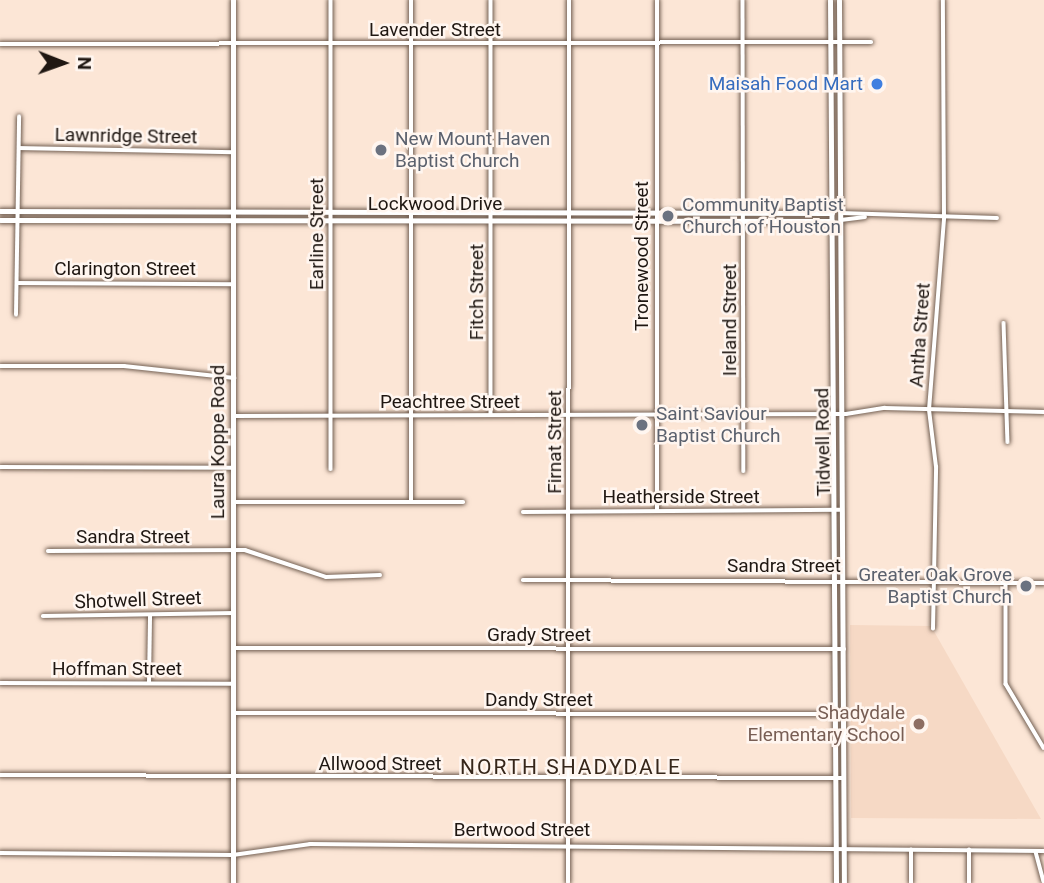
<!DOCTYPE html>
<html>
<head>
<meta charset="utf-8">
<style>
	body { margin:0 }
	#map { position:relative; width:1044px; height:883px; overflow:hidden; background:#fce6d6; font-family:Roboto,sans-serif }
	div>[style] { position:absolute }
	.built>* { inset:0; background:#f6d9c5 }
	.roads { filter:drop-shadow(0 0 2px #725f52) drop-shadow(0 0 2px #725f52) }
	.street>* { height:3.5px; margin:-1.75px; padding:0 1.75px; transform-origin:1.75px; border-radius:1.75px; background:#fff }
	.secondary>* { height:5px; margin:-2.5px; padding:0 2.5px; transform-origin:2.5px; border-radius:2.5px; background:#fff }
	.dots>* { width:19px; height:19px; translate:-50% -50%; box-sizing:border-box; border:4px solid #fff6f0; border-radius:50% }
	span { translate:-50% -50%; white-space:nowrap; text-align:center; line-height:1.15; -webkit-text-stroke:5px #fff6f0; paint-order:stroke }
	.street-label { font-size:19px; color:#1f1712 }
	.shop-label { font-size:19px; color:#366cbe }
	.right { translate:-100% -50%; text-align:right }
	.worship-label { font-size:19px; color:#5b616d }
	.left { translate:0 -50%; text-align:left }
	.education-label { font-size:19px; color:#785e54 }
	.neighbourhood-label { font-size:21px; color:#36261a; letter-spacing:2px }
	.north { position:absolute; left:28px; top:28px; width:70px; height:70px; -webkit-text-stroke:5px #fff6f0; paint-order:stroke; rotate:91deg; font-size:19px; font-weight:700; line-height:28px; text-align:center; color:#1f1712 }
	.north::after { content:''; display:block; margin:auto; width:24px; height:32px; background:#1f1712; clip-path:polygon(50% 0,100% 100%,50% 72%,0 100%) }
</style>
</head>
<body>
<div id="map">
	<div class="built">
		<div style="clip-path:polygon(850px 625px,931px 626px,1041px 819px,851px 818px)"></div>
	</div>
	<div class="roads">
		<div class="street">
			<div style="left:331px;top:0;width:469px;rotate:90deg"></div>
			<div style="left:491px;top:0;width:415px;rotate:90deg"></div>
			<div style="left:657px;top:0;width:511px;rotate:90deg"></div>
			<div style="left:743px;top:0;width:471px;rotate:89.9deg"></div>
			<div style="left:0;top:44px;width:871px;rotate:-0.13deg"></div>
			<div style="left:19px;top:148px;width:213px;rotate:1.1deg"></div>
			<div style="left:841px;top:213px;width:156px;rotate:1.8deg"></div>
			<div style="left:841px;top:220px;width:24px;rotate:-7deg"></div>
			<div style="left:17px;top:283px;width:216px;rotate:0.3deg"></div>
			<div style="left:16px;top:315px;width:198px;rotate:-89.1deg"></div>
			<div style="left:1004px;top:323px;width:119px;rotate:88.1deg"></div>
			<div style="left:0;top:366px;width:124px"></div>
			<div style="left:124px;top:366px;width:111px;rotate:6.2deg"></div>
			<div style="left:234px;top:416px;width:612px;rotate:-0.19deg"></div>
			<div style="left:846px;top:414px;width:39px;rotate:-9deg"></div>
			<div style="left:885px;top:408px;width:159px;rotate:1.4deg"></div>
			<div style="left:0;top:467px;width:232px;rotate:0.2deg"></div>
			<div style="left:234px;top:502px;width:229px"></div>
			<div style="left:411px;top:502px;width:502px;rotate:-90deg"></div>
			<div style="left:523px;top:512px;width:317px;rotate:-0.4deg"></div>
			<div style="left:48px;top:551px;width:197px;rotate:-0.3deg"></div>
			<div style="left:245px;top:550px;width:85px;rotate:18.4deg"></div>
			<div style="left:326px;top:577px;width:54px;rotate:-2.1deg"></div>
			<div style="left:523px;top:580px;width:521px;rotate:0.33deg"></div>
			<div style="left:1006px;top:584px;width:100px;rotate:90deg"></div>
			<div style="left:1006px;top:684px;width:74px;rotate:59.3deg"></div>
			<div style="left:43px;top:616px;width:190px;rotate:-0.9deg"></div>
			<div style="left:933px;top:629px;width:162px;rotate:-88.9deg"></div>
			<div style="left:936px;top:467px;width:57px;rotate:-97deg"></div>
			<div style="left:929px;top:410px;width:193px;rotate:-85.5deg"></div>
			<div style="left:944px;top:218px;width:218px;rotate:-90.3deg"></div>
			<div style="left:234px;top:648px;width:610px;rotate:0.09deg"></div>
			<div style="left:0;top:683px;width:232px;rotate:0.2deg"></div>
			<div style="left:149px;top:683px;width:67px;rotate:-89.1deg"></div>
			<div style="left:234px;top:713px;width:610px;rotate:0.09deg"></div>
			<div style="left:0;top:775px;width:844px;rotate:0.2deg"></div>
			<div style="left:1036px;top:852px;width:30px;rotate:75deg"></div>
			<div style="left:0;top:853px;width:233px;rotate:0.5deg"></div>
			<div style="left:233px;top:855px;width:78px;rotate:-8.1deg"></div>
			<div style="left:310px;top:844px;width:734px;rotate:0.55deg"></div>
			<div style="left:568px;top:883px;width:883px;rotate:-89.94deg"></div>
			<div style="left:911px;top:883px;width:33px;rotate:-90deg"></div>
			<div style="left:969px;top:883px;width:33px;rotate:-90deg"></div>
		</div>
		<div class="secondary">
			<div style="left:233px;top:0;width:883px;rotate:90deg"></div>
			<div style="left:830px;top:0;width:883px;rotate:89.61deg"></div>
			<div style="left:839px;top:0;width:883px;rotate:89.68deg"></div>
			<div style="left:0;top:211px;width:832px;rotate:0.14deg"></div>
			<div style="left:0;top:220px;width:832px;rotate:0.07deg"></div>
		</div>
	</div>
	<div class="dots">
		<div style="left:877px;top:84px;background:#3f7fe0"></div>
		<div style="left:381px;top:150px;background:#6b7280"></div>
		<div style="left:668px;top:216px;background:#6b7280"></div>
		<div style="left:642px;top:425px;background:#6b7280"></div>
		<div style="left:1026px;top:586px;background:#6b7280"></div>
		<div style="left:919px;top:724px;background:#8d6e63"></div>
	</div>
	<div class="street-label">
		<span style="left:435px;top:30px">Lavender Street</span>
		<span style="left:126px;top:136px;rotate:1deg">Lawnridge Street</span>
		<span style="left:435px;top:204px">Lockwood Drive</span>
		<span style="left:317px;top:234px;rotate:-90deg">Earline Street</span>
		<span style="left:642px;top:256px;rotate:-90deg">Tronewood Street</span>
		<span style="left:125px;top:269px">Clarington Street</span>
		<span style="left:477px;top:292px;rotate:-90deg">Fitch Street</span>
		<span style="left:730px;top:320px;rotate:-90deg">Ireland Street</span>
		<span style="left:920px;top:335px;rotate:-86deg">Antha Street</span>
		<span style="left:450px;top:402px">Peachtree Street</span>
		<span style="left:218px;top:442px;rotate:-90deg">Laura Koppe Road</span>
		<span style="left:555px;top:442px;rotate:-90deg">Firnat Street</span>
		<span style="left:823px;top:442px;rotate:-91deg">Tidwell Road</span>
		<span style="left:681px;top:497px">Heatherside Street</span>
		<span style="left:133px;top:537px">Sandra Street</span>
		<span style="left:784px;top:566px">Sandra Street</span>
		<span style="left:138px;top:600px;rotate:-2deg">Shotwell Street</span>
		<span style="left:539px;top:635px">Grady Street</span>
		<span style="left:117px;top:669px">Hoffman Street</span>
		<span style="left:539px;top:700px">Dandy Street</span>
		<span style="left:380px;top:764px">Allwood Street</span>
		<span style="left:522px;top:830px">Bertwood Street</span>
	</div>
	<div class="shop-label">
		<span class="right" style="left:863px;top:84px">Maisah Food Mart</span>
	</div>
	<div class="worship-label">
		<span class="left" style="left:395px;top:150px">New Mount Haven<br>Baptist Church</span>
		<span class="left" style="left:682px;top:216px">Community Baptist<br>Church of Houston</span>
		<span class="left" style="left:656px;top:425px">Saint Saviour<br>Baptist Church</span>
		<span class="right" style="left:1012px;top:586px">Greater Oak Grove<br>Baptist Church</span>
	</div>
	<div class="education-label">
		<span class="right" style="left:905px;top:724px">Shadydale<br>Elementary School</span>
	</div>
	<div class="neighbourhood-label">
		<span style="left:571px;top:767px">NORTH SHADYDALE</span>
	</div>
	<div class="north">N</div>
</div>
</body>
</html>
